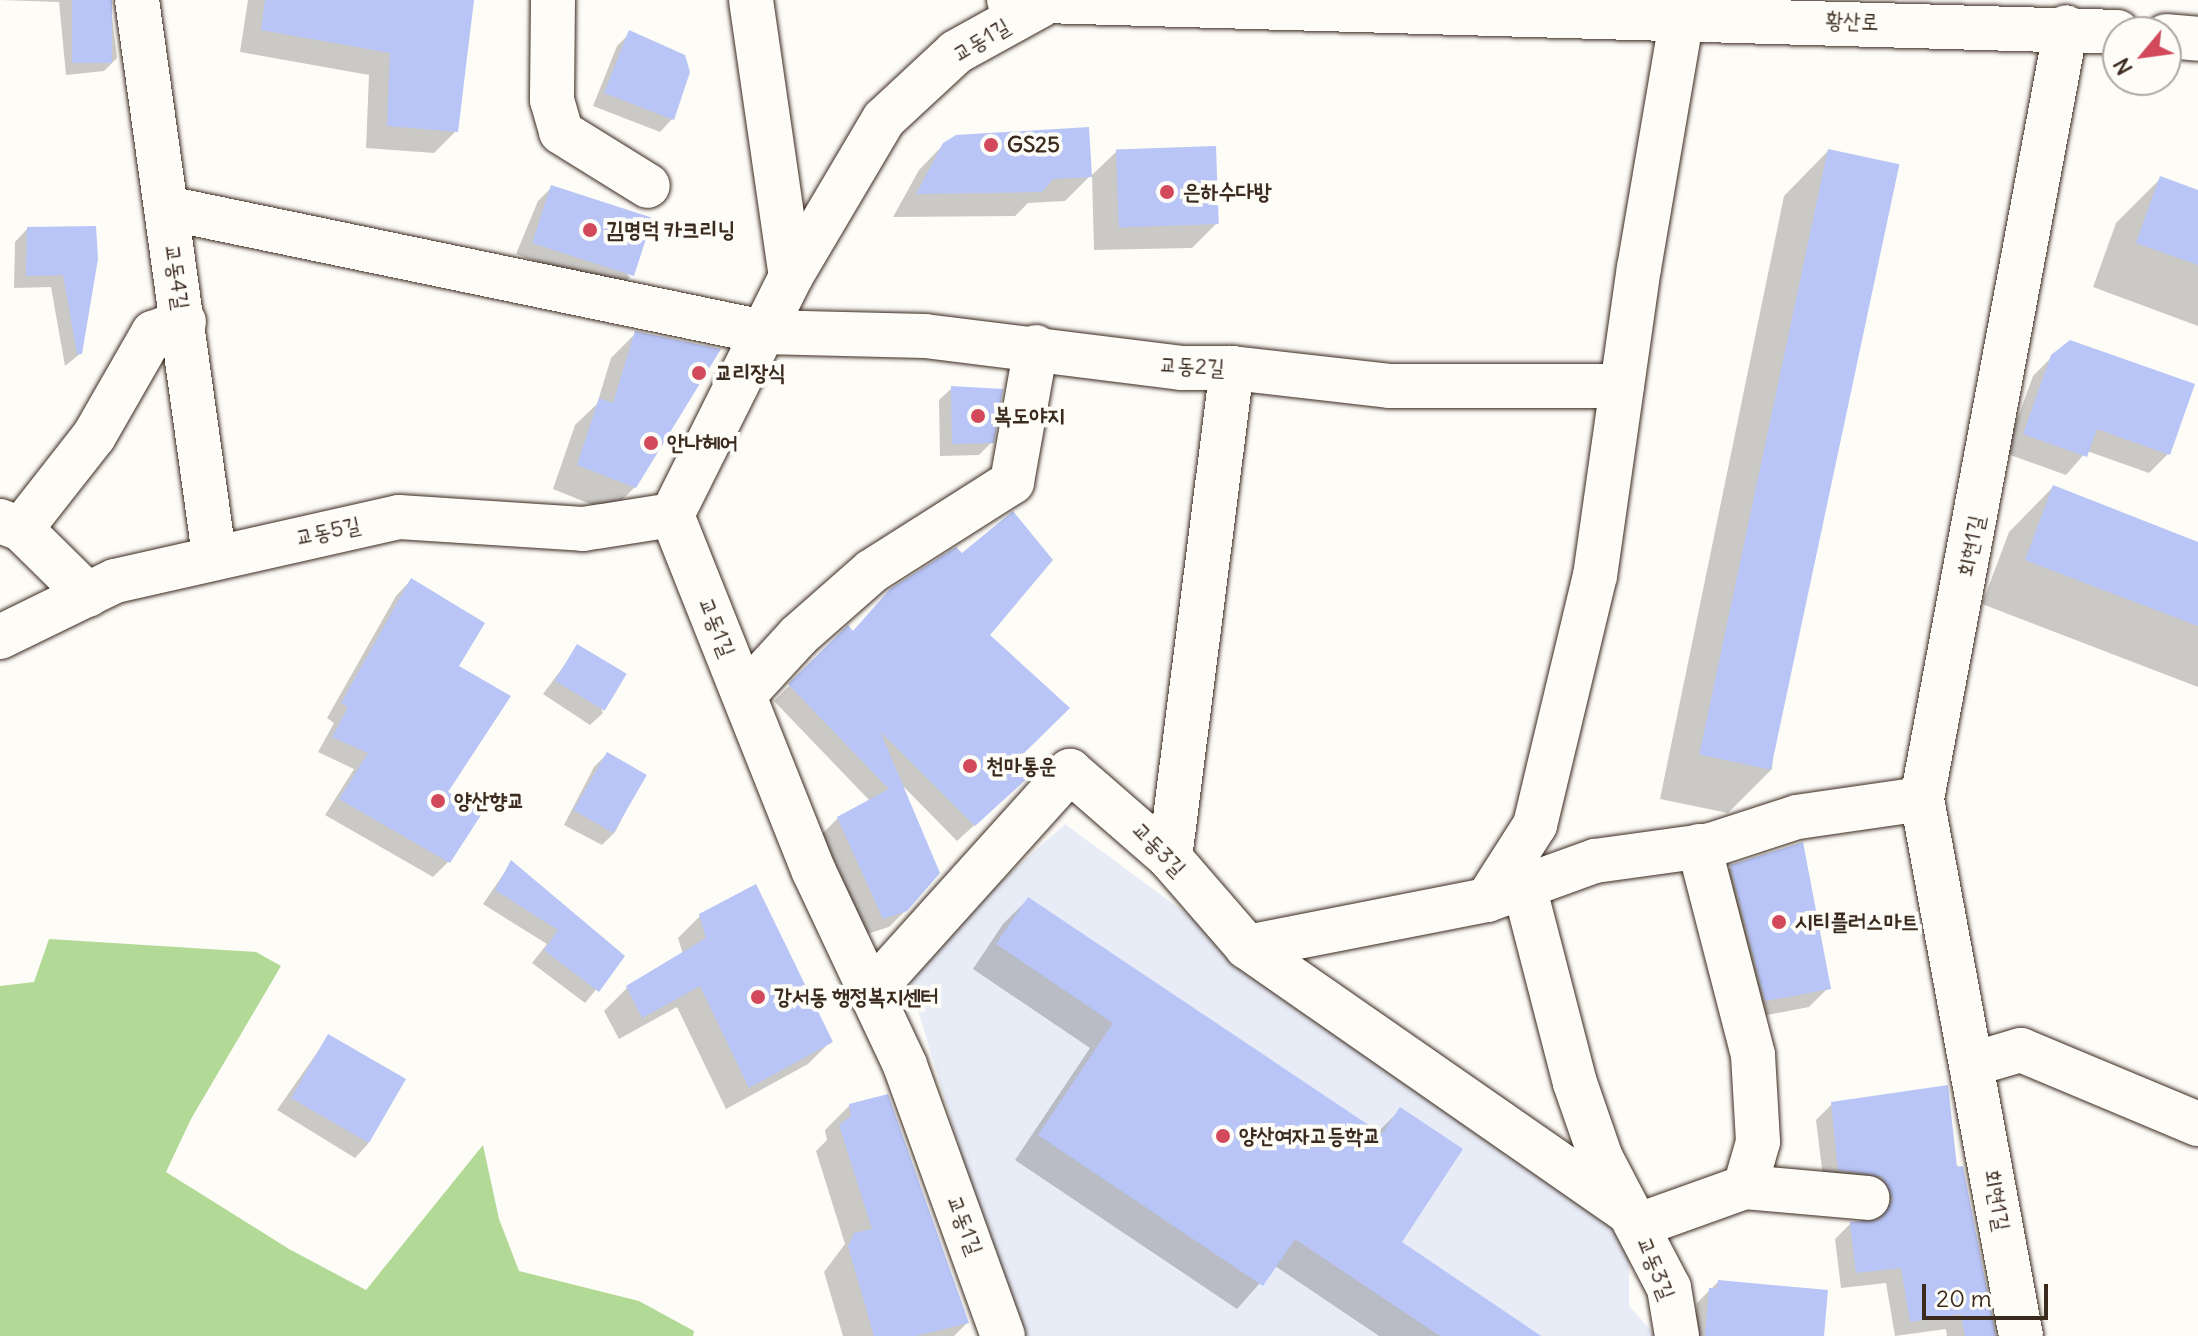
<!DOCTYPE html>
<html>
<head>
<meta charset="utf-8">
<style>
	body { margin:0 }
	#map { position:relative; width:2198px; height:1336px; overflow:hidden; background:#fdfcf7; font-family:Delius,"Poor Story",sans-serif }
	div>[style] { position:absolute }
	.built>* { inset:0; background:#e8ecf7 }
	.green>* { inset:0; background:#b2da96 }
	.shadow>* { inset:0; background:#0003 }
	.building>* { inset:0; background:#b8c5f6; transform-origin:0 0 }
	.roads { filter:drop-shadow(0 0 2px #3b2a1e) drop-shadow(0 0 2px #3b2a1e) }
	.minor>* { height:44px; margin:-22px; padding:0 22px; transform-origin:22px; border-radius:22px; background:#fdfcf7 }
	.major>* { height:44px; margin:-22px; padding:0 22px; transform-origin:22px; border-radius:22px; background:#fdfcf7 }
	.dots>* { width:22px; height:22px; translate:-50% -50%; box-sizing:border-box; border:4px solid #fdfcf7; border-radius:50% }
	span { translate:-50% -50%; white-space:nowrap; text-align:center; line-height:1.15; -webkit-text-stroke:8px #fdfcf7; paint-order:stroke }
	.street-label { font-size:22px; color:#3b2a1e }
	.poi-label { font-size:22px; color:#3b2a1e; font-weight:700 }
	.left { translate:0 -50%; text-align:left }
	.north { position:absolute; left:2102px; top:16px; width:80px; height:80px; box-sizing:border-box; background:#fdfcf7; border:2px solid #afa8a0; border-radius:50%; rotate:241deg; font-size:22px; font-weight:700; line-height:32px; text-align:center; color:#3b2a1e }
	.north::after { content:''; display:block; margin:auto; width:28px; height:36px; background:#d1495b; clip-path:polygon(50% 0,100% 100%,50% 72%,0 100%) }
	.scale { position:absolute; left:1922px; top:1284px; width:126px; height:36px; box-sizing:border-box; border:4px solid #3b2a1e; border-top:0; padding-left:10px; font-size:24px; line-height:28px; white-space:nowrap; color:#3b2a1e; -webkit-text-stroke:6px #fdfcf7; paint-order:stroke }
</style>
</head>
<body>
<div id="map">
	<div class="built">
		<div style="clip-path:polygon(1065px 824px,1629px 1240px,1629px 1306px,1656px 1336px,1016px 1336px,905px 967px)"></div>
	</div>
	<div class="green">
		<div style="clip-path:polygon(49px 939px,256px 952px,281px 966px,191px 1119px,166px 1172px,289px 1249px,366px 1290px,483px 1145px,499px 1219px,519px 1271px,639px 1301px,694px 1331px,693px 1336px,0 1336px,0 986px,34px 982px)"></div>
	</div>
	<div class="shadow">
		<div style="clip-path:polygon(0 0,110px 0,117px 58px,104px 71px,66px 75px,59px 2px)"></div>
		<div style="clip-path:polygon(248px 0,473px 0,456px 131px,434px 153px,366px 148px,369px 75px,240px 52px)"></div>
		<div style="clip-path:polygon(630px 33px,672px 119px,660px 132px,593px 106px,617px 46px)"></div>
		<div style="clip-path:polygon(944px 144px,1090px 176px,1065px 201px,1028px 203px,1015px 216px,893px 217px,919px 170px)"></div>
		<div style="clip-path:polygon(1117px 151px,1217px 223px,1192px 248px,1094px 250px,1092px 175px)"></div>
		<div style="clip-path:polygon(1828px 151px,1772px 769px,1728px 813px,1660px 799px,1784px 196px)"></div>
		<div style="clip-path:polygon(2161px 178px,2198px 192px,2198px 326px,2093px 287px,2116px 223px)"></div>
		<div style="clip-path:polygon(551px 188px,630px 277px,617px 290px,516px 254px,538px 201px)"></div>
		<div style="clip-path:polygon(94px 228px,81px 353px,65px 366px,51px 287px,14px 288px,15px 242px,27px 229px)"></div>
		<div style="clip-path:polygon(636px 333px,635px 487px,610px 512px,553px 489px,575px 425px,597px 404px,611px 358px)"></div>
		<div style="clip-path:polygon(2053px 356px,2168px 454px,2149px 473px,2087px 451px,2066px 475px,2005px 453px,2033px 376px)"></div>
		<div style="clip-path:polygon(952px 388px,992px 442px,979px 455px,940px 456px,939px 400px)"></div>
		<div style="clip-path:polygon(2053px 487px,2198px 543px,2198px 687px,1982px 604px,2009px 532px)"></div>
		<div style="clip-path:polygon(411px 580px,445px 793px,448px 862px,433px 877px,325px 815px,354px 769px,318px 752px,334px 723px,327px 718px,396px 596px)"></div>
		<div style="clip-path:polygon(848px 628px,852px 633px,987px 635px,1016px 759px,1013px 790px,957px 841px,900px 783px,906px 910px,889px 927px,867px 934px,822px 834px,838px 818px,870px 801px,774px 701px)"></div>
		<div style="clip-path:polygon(578px 647px,603px 713px,590px 725px,543px 694px)"></div>
		<div style="clip-path:polygon(607px 754px,644px 776px,615px 832px,602px 845px,564px 825px,594px 767px)"></div>
		<div style="clip-path:polygon(511px 863px,623px 957px,585px 1003px,532px 963px,547px 944px,483px 904px)"></div>
		<div style="clip-path:polygon(1731px 867px,1828px 988px,1809px 1007px,1746px 1019px,1712px 886px)"></div>
		<div style="clip-path:polygon(1028px 899px,1377px 1133px,1400px 1110px,1399px 1243px,1537px 1336px,1379px 1336px,1275px 1266px,1237px 1309px,1015px 1160px,1090px 1048px,973px 969px,1003px 924px)"></div>
		<div style="clip-path:polygon(700px 916px,831px 1041px,808px 1064px,726px 1109px,677px 1007px,619px 1039px,604px 1011px,627px 988px,683px 954px,678px 938px)"></div>
		<div style="clip-path:polygon(328px 1037px,403px 1080px,367px 1145px,355px 1158px,277px 1110px)"></div>
		<div style="clip-path:polygon(1832px 1104px,1962px 1168px,1996px 1336px,1947px 1336px,1946px 1329px,1895px 1336px,1886px 1283px,1841px 1288px,1835px 1239px,1851px 1223px,1878px 1216px,1824px 1185px,1816px 1120px)"></div>
		<div style="clip-path:polygon(850px 1105px,967px 1323px,954px 1336px,843px 1336px,824px 1272px,845px 1244px,816px 1151px,827px 1140px,825px 1130px)"></div>
		<div style="clip-path:polygon(1718px 1282px,1822px 1336px,1694px 1336px,1697px 1303px)"></div>
	</div>
	<div class="building">
		<div style="left:72px;top:0;width:40px;height:63px"></div>
		<div style="clip-path:polygon(265px 0,474px 0,458px 132px,387px 126px,390px 53px,261px 30px)"></div>
		<div style="clip-path:polygon(629px 30px,685px 55px,690px 72px,674px 120px,604px 93px)"></div>
		<div style="clip-path:polygon(1089px 127px,1092px 177px,1053px 179px,1042px 192px,916px 194px,943px 143px,956px 135px)"></div>
		<div style="left:1216px;top:146px;width:78px;height:100px;rotate:88deg"></div>
		<div style="left:1828px;top:149px;width:73px;height:619px;rotate:12deg"></div>
		<div style="clip-path:polygon(2160px 176px,2198px 190px,2198px 265px,2136px 243px)"></div>
		<div style="left:551px;top:185px;width:107px;height:61px;rotate:18deg"></div>
		<div style="clip-path:polygon(96px 226px,98px 259px,82px 354px,77px 354px,63px 275px,26px 276px,27px 227px)"></div>
		<div style="clip-path:polygon(635px 331px,721px 349px,636px 488px,577px 465px,599px 398px,613px 403px)"></div>
		<div style="clip-path:polygon(2070px 340px,2195px 384px,2170px 455px,2097px 429px,2087px 457px,2023px 434px,2051px 355px)"></div>
		<div style="clip-path:polygon(951px 386px,1003px 389px,994px 443px,952px 444px)"></div>
		<div style="clip-path:polygon(2053px 485px,2198px 542px,2198px 626px,2025px 560px)"></div>
		<div style="clip-path:polygon(1013px 511px,1053px 560px,990px 635px,1070px 708px,1018px 759px,1032px 774px,975px 826px,880px 731px,940px 873px,907px 911px,883px 919px,837px 817px,889px 789px,788px 684px,848px 625px,853px 631px,890px 589px,956px 547px,962px 553px)"></div>
		<div style="clip-path:polygon(411px 578px,485px 623px,459px 666px,511px 696px,448px 792px,483px 812px,450px 863px,339px 799px,368px 753px,332px 737px,348px 707px,341px 703px)"></div>
		<div style="left:577px;top:644px;width:58px;height:43px;rotate:31deg"></div>
		<div style="left:607px;top:752px;width:46px;height:67px;rotate:30deg"></div>
		<div style="clip-path:polygon(1803px 842px,1831px 989px,1765px 1001px,1730px 865px)"></div>
		<div style="clip-path:polygon(511px 860px,625px 956px,599px 992px,544px 950px,558px 930px,495px 890px)"></div>
		<div style="clip-path:polygon(756px 884px,833px 1042px,749px 1088px,700px 986px,642px 1018px,626px 986px,706px 938px,699px 914px)"></div>
		<div style="clip-path:polygon(1028px 897px,1382px 1134px,1400px 1107px,1463px 1149px,1402px 1242px,1541px 1336px,1440px 1336px,1295px 1239px,1263px 1286px,1038px 1135px,1113px 1023px,996px 944px)"></div>
		<div style="left:328px;top:1034px;width:90px;height:74px;rotate:30deg"></div>
		<div style="clip-path:polygon(1948px 1085px,1957px 1167px,1963px 1166px,1996px 1336px,1965px 1336px,1961px 1314px,1910px 1322px,1901px 1268px,1856px 1273px,1850px 1222px,1879px 1220px,1893px 1199px,1882px 1177px,1838px 1170px,1831px 1102px)"></div>
		<div style="clip-path:polygon(888px 1094px,969px 1323px,915px 1336px,874px 1336px,848px 1246px,854px 1233px,872px 1229px,839px 1125px,851px 1116px,849px 1104px)"></div>
		<div style="clip-path:polygon(1718px 1280px,1828px 1290px,1824px 1336px,1705px 1336px,1709px 1288px,1717px 1288px)"></div>
	</div>
	<div class="roads">
		<div class="minor">
			<div style="left:137px;top:0;width:560px;rotate:82.1deg"></div>
			<div style="left:553px;top:0;width:100px;rotate:90.6deg"></div>
			<div style="left:552px;top:100px;width:33px;rotate:74deg"></div>
			<div style="left:561px;top:132px;width:102px;rotate:31.8deg"></div>
			<div style="left:751px;top:0;width:279px;rotate:81.8deg"></div>
			<div style="left:167px;top:208px;width:609px;rotate:11.75deg"></div>
			<div style="left:763px;top:332px;width:162px;rotate:1.4deg"></div>
			<div style="left:925px;top:336px;width:258px;rotate:7.1deg"></div>
			<div style="left:1181px;top:368px;width:51px"></div>
			<div style="left:1232px;top:368px;width:158px;rotate:6.5deg"></div>
			<div style="left:1389px;top:386px;width:233px"></div>
			<div style="left:0;top:521px;width:22px;rotate:21deg"></div>
			<div style="left:21px;top:529px;width:94px;rotate:44.6deg"></div>
			<div style="left:21px;top:529px;width:118px;rotate:-51.9deg"></div>
			<div style="left:94px;top:436px;width:119px;rotate:-60.2deg"></div>
			<div style="left:153px;top:333px;width:33px;rotate:-20deg"></div>
			<div style="left:0;top:637px;width:128px;rotate:-26deg"></div>
			<div style="left:115px;top:581px;width:291px;rotate:-12.7deg"></div>
			<div style="left:399px;top:517px;width:184px;rotate:3.7deg"></div>
			<div style="left:583px;top:529px;width:90px;rotate:-8.9deg"></div>
			<div style="left:744px;top:695px;width:80px;rotate:-47.5deg"></div>
			<div style="left:798px;top:636px;width:98px;rotate:-41.3deg"></div>
			<div style="left:872px;top:571px;width:166px;rotate:-32.4deg"></div>
			<div style="left:1012px;top:482px;width:137px;rotate:-79.9deg"></div>
			<div style="left:1699px;top:846px;width:216px;rotate:75.5deg"></div>
			<div style="left:1753px;top:1055px;width:87px;rotate:86.7deg"></div>
			<div style="left:1758px;top:1142px;width:47px;rotate:106.1deg"></div>
			<div style="left:1170px;top:858px;width:494px;rotate:-82.8deg"></div>
			<div style="left:1524px;top:886px;width:203px;rotate:75.5deg"></div>
			<div style="left:1575px;top:1083px;width:79px;rotate:70.9deg"></div>
			<div style="left:1601px;top:1158px;width:147px;rotate:62.4deg"></div>
			<div style="left:1669px;top:1288px;width:49px;rotate:80.5deg"></div>
			<div style="left:1487px;top:900px;width:89px;rotate:-57.4deg"></div>
			<div style="left:1535px;top:825px;width:256px;rotate:-76.5deg"></div>
			<div style="left:1595px;top:576px;width:311px;rotate:-81.9deg"></div>
			<div style="left:1639px;top:268px;width:256px;rotate:-80.3deg"></div>
			<div style="left:1247px;top:947px;width:464px;rotate:34.8deg"></div>
			<div style="left:870px;top:993px;width:299px;rotate:-48deg"></div>
			<div style="left:1070px;top:771px;width:133px;rotate:41deg"></div>
			<div style="left:1170px;top:858px;width:118px;rotate:49.1deg"></div>
			<div style="left:1247px;top:947px;width:245px;rotate:-11.1deg"></div>
			<div style="left:1487px;top:900px;width:115px;rotate:-19.9deg"></div>
			<div style="left:1595px;top:861px;width:117px;rotate:-7.9deg"></div>
			<div style="left:1711px;top:845px;width:90px;rotate:-18deg"></div>
			<div style="left:1797px;top:817px;width:126px;rotate:-8.2deg"></div>
			<div style="left:1973px;top:1064px;width:50px;rotate:-16.3deg"></div>
			<div style="left:2021px;top:1050px;width:192px;rotate:22.7deg"></div>
			<div style="left:1639px;top:1225px;width:113px;rotate:-19.7deg"></div>
			<div style="left:1745px;top:1187px;width:123px;rotate:5.1deg"></div>
			<div style="left:1003px;top:1336px;width:288px;rotate:-109.9deg"></div>
			<div style="left:905px;top:1065px;width:213px;rotate:-115.2deg"></div>
			<div style="left:814px;top:872px;width:384px;rotate:-111.7deg"></div>
			<div style="left:672px;top:515px;width:267px;rotate:-63.5deg"></div>
			<div style="left:791px;top:276px;width:182px;rotate:-59.4deg"></div>
			<div style="left:884px;top:119px;width:98px;rotate:-42.9deg"></div>
			<div style="left:956px;top:52px;width:97px;rotate:-28.9deg"></div>
			<div style="left:2021px;top:1336px;width:546px;rotate:-100.45deg"></div>
			<div style="left:1922px;top:799px;width:785px;rotate:-79.43deg"></div>
		</div>
		<div class="major">
			<div style="left:1009px;top:0;width:1109px;rotate:1.65deg"></div>
			<div style="left:2166px;top:36px;width:32px;rotate:5deg"></div>
		</div>
	</div>
	<div class="dots">
		<div style="left:991px;top:145px;background:#d1495b"></div>
		<div style="left:1167px;top:192px;background:#d1495b"></div>
		<div style="left:590px;top:230px;background:#d1495b"></div>
		<div style="left:699px;top:373px;background:#d1495b"></div>
		<div style="left:978px;top:416px;background:#d1495b"></div>
		<div style="left:651px;top:443px;background:#d1495b"></div>
		<div style="left:970px;top:766px;background:#d1495b"></div>
		<div style="left:438px;top:801px;background:#d1495b"></div>
		<div style="left:1779px;top:922px;background:#d1495b"></div>
		<div style="left:758px;top:997px;background:#d1495b"></div>
		<div style="left:1223px;top:1136px;background:#d1495b"></div>
	</div>
	<div class="street-label">
		<span style="left:1852px;top:21px;rotate:2deg">황산로</span>
		<span style="left:981px;top:40px;rotate:-31deg">교동1길</span>
		<span style="left:177px;top:277px;rotate:82deg">교동4길</span>
		<span style="left:1192px;top:366px;rotate:3deg">교동2길</span>
		<span style="left:328px;top:531px;rotate:-12deg">교동5길</span>
		<span style="left:1971px;top:546px;rotate:-79deg">회현1길</span>
		<span style="left:717px;top:627px;rotate:68deg">교동1길</span>
		<span style="left:1159px;top:849px;rotate:46deg">교동3길</span>
		<span style="left:1997px;top:1200px;rotate:80deg">회현1길</span>
		<span style="left:965px;top:1225px;rotate:69deg">교동1길</span>
		<span style="left:1656px;top:1268px;rotate:68deg">교동3길</span>
	</div>
	<div class="poi-label">
		<span class="left" style="left:1007px;top:145px">GS25</span>
		<span class="left" style="left:1183px;top:192px">은하수다방</span>
		<span class="left" style="left:606px;top:230px">김명덕 카크리닝</span>
		<span class="left" style="left:715px;top:373px">교리장식</span>
		<span class="left" style="left:994px;top:416px">복도야지</span>
		<span class="left" style="left:667px;top:443px">안나헤어</span>
		<span class="left" style="left:986px;top:766px">천마통운</span>
		<span class="left" style="left:454px;top:801px">양산향교</span>
		<span class="left" style="left:1795px;top:922px">시티플러스마트</span>
		<span class="left" style="left:774px;top:997px">강서동 행정복지센터</span>
		<span class="left" style="left:1239px;top:1136px">양산여자고등학교</span>
	</div>
	<div class="north">N</div>
	<div class="scale">20 m</div>
</div>
</body>
</html>
